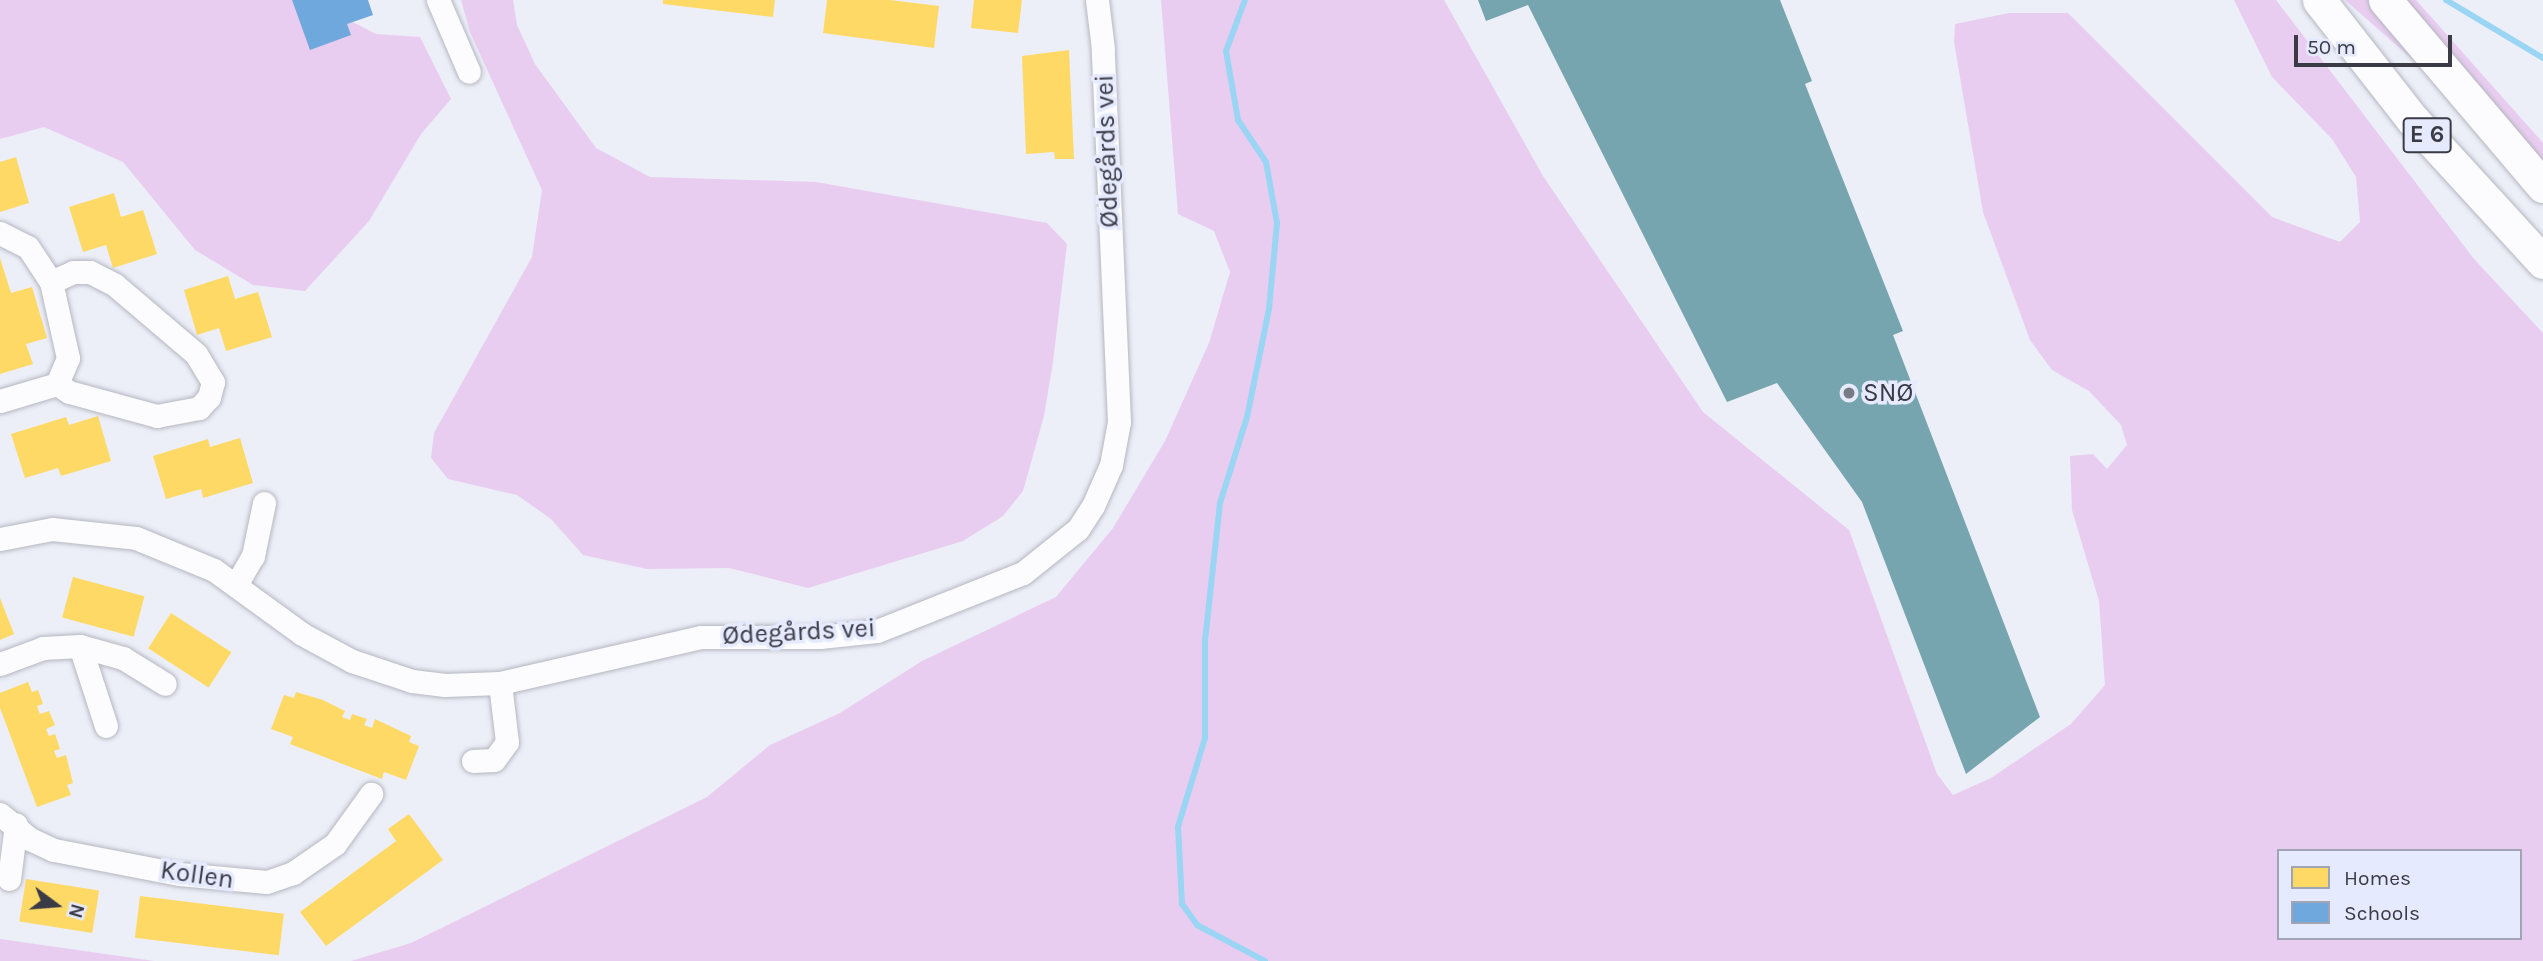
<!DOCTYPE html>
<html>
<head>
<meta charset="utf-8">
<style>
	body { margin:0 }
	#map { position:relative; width:2543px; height:961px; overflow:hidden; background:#eceef8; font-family:Karla,sans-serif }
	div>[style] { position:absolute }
	.green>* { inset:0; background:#e9cdf0 }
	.homes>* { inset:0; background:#ffd966; transform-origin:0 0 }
	.schools>* { inset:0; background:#6fa8dc }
	.public>* { inset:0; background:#76a5af }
	.stream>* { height:6px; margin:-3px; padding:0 3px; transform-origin:3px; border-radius:3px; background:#9bd5f4 }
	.roads { filter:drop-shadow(0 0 2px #b5b7c0) drop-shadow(0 0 2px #b5b7c0) }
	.minor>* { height:23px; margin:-11.5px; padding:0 11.5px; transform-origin:11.5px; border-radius:11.5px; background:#fcfcfe }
	.highway>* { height:33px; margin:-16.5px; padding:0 16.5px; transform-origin:16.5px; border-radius:16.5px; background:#fcfcfe }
	.dots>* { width:19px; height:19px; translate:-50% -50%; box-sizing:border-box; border:4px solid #e6eafe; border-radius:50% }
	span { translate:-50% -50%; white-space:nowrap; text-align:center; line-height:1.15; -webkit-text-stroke:7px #e6eafe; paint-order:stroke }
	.shield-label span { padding:2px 5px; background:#e6eafe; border:2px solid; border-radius:5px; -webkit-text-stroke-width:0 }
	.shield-label { font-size:24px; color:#3a3b45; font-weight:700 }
	.street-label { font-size:26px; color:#3a3b45 }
	.poi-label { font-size:26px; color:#3a3b45 }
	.left { translate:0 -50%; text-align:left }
	.legend { position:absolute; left:2277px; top:849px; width:245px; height:91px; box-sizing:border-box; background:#e6eafe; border:2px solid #a1a4b4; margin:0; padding:9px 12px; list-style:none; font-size:21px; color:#3a3b45 }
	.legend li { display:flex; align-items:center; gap:14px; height:35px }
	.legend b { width:35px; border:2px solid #a1a4b4 }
	.north { position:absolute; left:21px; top:870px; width:70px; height:70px; -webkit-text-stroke:5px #e6eafe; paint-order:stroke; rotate:106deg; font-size:19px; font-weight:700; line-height:28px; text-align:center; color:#3a3b45 }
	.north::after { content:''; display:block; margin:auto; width:24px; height:32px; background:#3a3b45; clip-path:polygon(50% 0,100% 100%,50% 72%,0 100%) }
	.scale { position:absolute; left:2294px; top:35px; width:158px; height:32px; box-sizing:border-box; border:4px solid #3a3b45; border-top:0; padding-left:9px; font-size:21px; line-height:24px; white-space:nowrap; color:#3a3b45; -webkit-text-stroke:5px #e6eafe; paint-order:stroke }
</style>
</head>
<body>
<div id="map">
	<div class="green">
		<div style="clip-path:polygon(0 0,336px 0,339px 15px,376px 34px,420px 37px,451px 99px,421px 134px,369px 221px,305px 291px,253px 285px,195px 250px,123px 162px,44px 127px,0 139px)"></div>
		<div style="clip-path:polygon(461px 0,513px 0,517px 25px,535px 64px,596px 148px,650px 177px,816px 182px,1047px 223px,1067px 244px,1053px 362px,1044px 416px,1023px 491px,1003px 516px,963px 541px,808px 588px,729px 568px,647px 569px,583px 555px,551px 519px,517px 495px,448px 479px,431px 458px,434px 433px,532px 257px,542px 190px,470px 32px)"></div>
		<div style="clip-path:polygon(evenodd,1161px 0,1444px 0,1543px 176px,1703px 412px,1849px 530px,1937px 774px,1953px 795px,1991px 778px,2071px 724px,2105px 685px,2099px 601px,2072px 510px,2070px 456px,2093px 454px,2107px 469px,2127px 445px,2121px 425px,2089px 391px,2052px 370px,2030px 340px,1983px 212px,1954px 42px,1955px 24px,2009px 13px,2068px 13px,2272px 217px,2340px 242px,2360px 222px,2356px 177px,2332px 139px,2272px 77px,2234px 0,2276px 0,2474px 259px,2543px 333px,2543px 961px,351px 961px,411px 943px,707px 797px,770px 745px,840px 713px,922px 661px,1056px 597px,1113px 528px,1165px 441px,1209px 343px,1230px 272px,1214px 231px,1178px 214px,1161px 0,2279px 851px,2520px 851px,2520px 938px,2279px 938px,2279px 851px)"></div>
		<div style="clip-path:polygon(2345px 0,2416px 0,2543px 143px,2543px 174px)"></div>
		<div style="clip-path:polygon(0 939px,154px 961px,0 961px)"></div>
	</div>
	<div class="homes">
		<div style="clip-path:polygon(663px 0,775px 0,773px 17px,663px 4px)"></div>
		<div style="clip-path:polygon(827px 0,890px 0,939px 6px,934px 48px,823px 33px)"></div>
		<div style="clip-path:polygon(974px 0,1022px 0,1018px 33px,971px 28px)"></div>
		<div style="clip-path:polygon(1069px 50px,1074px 159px,1055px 159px,1054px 152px,1026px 154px,1022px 56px)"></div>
		<div style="clip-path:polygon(16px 157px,29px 203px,0 212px,0 162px)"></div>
		<div style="clip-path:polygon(114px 193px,121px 217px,143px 210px,157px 254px,113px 268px,106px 245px,83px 252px,69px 207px)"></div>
		<div style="clip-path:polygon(0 258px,11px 293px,32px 287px,47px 338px,26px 344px,33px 364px,0 374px)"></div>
		<div style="clip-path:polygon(228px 276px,235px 299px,258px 292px,272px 337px,226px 351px,219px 328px,197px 335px,184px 290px)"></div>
		<div style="clip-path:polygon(98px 416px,111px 461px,61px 476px,58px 468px,25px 478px,11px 434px,66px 417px,69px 425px)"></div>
		<div style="clip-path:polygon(240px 438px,253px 483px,203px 498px,201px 489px,166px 499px,153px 456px,208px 439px,210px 447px)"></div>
		<div style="left:73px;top:577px;width:74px;height:42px;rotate:15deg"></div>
		<div style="clip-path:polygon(0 598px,14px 634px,0 640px)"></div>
		<div style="left:171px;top:613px;width:72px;height:42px;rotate:33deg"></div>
		<div style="clip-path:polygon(28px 682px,32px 692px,38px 690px,43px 704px,37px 706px,40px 714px,49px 711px,55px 725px,46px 729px,49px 736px,55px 734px,60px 749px,54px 751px,57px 758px,66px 755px,73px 783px,67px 785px,71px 795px,37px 807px,0 708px,0 693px)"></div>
		<div style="clip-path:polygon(296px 692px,323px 700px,345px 711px,342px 717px,350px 720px,352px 714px,367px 719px,364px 725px,372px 728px,375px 719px,411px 736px,409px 742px,419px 746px,406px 780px,384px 772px,382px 779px,290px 744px,293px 737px,271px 729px,284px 695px,294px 698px)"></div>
		<div style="clip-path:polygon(409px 814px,443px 860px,326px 946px,300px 912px,396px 841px,388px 829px)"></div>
		<div style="left:26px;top:879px;width:74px;height:43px;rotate:9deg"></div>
		<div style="left:140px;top:896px;width:145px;height:42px;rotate:7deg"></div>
	</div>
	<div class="schools">
		<div style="clip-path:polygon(292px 0,368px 0,373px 15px,347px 24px,351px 35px,310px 50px)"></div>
	</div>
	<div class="public">
		<div style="clip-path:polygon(1478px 0,1780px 0,1812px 81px,1805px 84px,1903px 331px,1893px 335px,2040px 717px,1966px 774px,1862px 502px,1777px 383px,1727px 402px,1528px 5px,1486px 21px)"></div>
	</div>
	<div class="stream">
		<div style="left:1245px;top:0;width:54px;rotate:110.4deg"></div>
		<div style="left:1226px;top:51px;width:70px;rotate:80.1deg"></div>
		<div style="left:1238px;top:120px;width:50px;rotate:56.3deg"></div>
		<div style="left:1266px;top:162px;width:62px;rotate:79.8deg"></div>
		<div style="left:1277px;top:223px;width:86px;rotate:95.3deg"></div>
		<div style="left:1269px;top:309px;width:110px;rotate:101.5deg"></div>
		<div style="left:1247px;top:417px;width:90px;rotate:107.4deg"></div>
		<div style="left:1220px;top:503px;width:139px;rotate:96.2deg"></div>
		<div style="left:1205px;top:641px;width:97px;rotate:90deg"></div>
		<div style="left:1205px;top:738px;width:93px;rotate:106.9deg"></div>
		<div style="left:1178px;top:827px;width:77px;rotate:87deg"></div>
		<div style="left:1182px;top:904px;width:26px;rotate:54deg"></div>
		<div style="left:1197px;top:925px;width:77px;rotate:27.9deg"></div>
		<div style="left:2446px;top:0;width:113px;rotate:30.9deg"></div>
	</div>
	<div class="roads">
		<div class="minor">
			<div style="left:438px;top:0;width:78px;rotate:66.7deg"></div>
			<div style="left:0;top:233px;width:31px;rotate:27deg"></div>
			<div style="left:28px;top:247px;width:42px;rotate:56.7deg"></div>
			<div style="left:51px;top:282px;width:78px;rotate:77.4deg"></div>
			<div style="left:68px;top:358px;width:28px;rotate:113deg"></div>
			<div style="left:57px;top:384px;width:59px;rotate:163.4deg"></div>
			<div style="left:51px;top:282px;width:24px;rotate:-24deg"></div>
			<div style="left:73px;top:272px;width:17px"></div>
			<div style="left:90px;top:272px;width:28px;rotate:27deg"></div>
			<div style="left:115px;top:285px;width:106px;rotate:40.4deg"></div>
			<div style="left:196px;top:354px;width:33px;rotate:59deg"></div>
			<div style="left:213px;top:382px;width:16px;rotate:105deg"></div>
			<div style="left:209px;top:397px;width:15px;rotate:132deg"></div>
			<div style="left:199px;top:408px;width:43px;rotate:169.2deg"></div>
			<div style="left:157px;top:416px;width:91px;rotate:-164.7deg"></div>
			<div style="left:69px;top:392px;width:14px;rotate:-146deg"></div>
			<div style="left:0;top:539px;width:53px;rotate:-10.9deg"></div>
			<div style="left:52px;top:529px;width:84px;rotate:6.1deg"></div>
			<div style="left:136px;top:538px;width:84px;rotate:22.3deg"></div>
			<div style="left:214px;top:570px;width:109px;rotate:36deg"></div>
			<div style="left:302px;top:634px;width:57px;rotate:28.4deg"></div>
			<div style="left:352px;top:661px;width:63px;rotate:18.4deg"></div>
			<div style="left:412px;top:681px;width:33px;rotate:7deg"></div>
			<div style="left:445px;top:685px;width:55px;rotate:-2.1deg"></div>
			<div style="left:500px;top:683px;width:206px;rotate:-12.9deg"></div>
			<div style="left:701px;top:637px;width:119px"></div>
			<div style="left:820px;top:637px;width:57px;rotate:-6deg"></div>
			<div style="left:877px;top:631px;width:157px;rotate:-21.7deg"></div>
			<div style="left:1023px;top:573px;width:70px;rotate:-38.7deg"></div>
			<div style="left:1078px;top:529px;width:27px;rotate:-57deg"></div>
			<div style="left:1093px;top:506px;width:45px;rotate:-66.3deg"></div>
			<div style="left:1111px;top:465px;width:44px;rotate:-79.5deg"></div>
			<div style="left:1119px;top:422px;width:373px;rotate:-92.5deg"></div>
			<div style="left:1103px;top:49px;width:49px;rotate:-97deg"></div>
			<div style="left:236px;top:585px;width:34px;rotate:-60deg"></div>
			<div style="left:253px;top:556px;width:54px;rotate:-78.3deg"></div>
			<div style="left:80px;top:646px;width:84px;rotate:72deg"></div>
			<div style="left:0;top:664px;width:46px;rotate:-20.4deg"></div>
			<div style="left:43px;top:648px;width:37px;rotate:-3deg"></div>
			<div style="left:80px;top:646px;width:45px;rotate:15.6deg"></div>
			<div style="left:123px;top:658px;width:49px;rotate:31.8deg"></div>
			<div style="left:473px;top:761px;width:21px;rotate:-3deg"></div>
			<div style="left:494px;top:760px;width:22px;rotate:-54deg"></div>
			<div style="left:507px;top:742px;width:59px;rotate:-96.8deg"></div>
			<div style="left:0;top:814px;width:39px;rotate:40deg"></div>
			<div style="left:30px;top:839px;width:26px;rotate:25deg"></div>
			<div style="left:54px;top:850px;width:127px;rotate:10.9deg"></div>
			<div style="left:179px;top:874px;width:88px;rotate:5.2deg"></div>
			<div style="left:267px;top:882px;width:28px;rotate:-19deg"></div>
			<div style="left:293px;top:873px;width:51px;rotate:-34.6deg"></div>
			<div style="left:335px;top:844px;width:62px;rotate:-54.2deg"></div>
			<div style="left:9px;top:879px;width:55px;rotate:-82.7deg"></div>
		</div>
		<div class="highway">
			<div style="left:2319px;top:0;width:151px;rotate:52deg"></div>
			<div style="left:2412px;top:119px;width:194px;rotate:47.5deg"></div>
			<div style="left:2385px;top:0;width:244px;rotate:49.7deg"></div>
		</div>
	</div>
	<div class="dots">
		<div style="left:1849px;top:393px;background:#787a84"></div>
	</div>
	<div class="shield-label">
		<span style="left:2427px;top:135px">E 6</span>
	</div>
	<div class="street-label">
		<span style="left:1107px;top:151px;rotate:-92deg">Ødegårds vei</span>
		<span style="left:799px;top:632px;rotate:-3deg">Ødegårds vei</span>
		<span style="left:197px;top:875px;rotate:8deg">Kollen</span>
	</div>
	<div class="poi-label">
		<span class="left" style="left:1863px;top:393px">SNØ</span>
	</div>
	<ul class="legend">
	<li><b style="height:19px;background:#ffd966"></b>Homes</li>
	<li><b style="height:19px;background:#6fa8dc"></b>Schools</li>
	</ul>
	<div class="north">N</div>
	<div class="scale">50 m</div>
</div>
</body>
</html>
